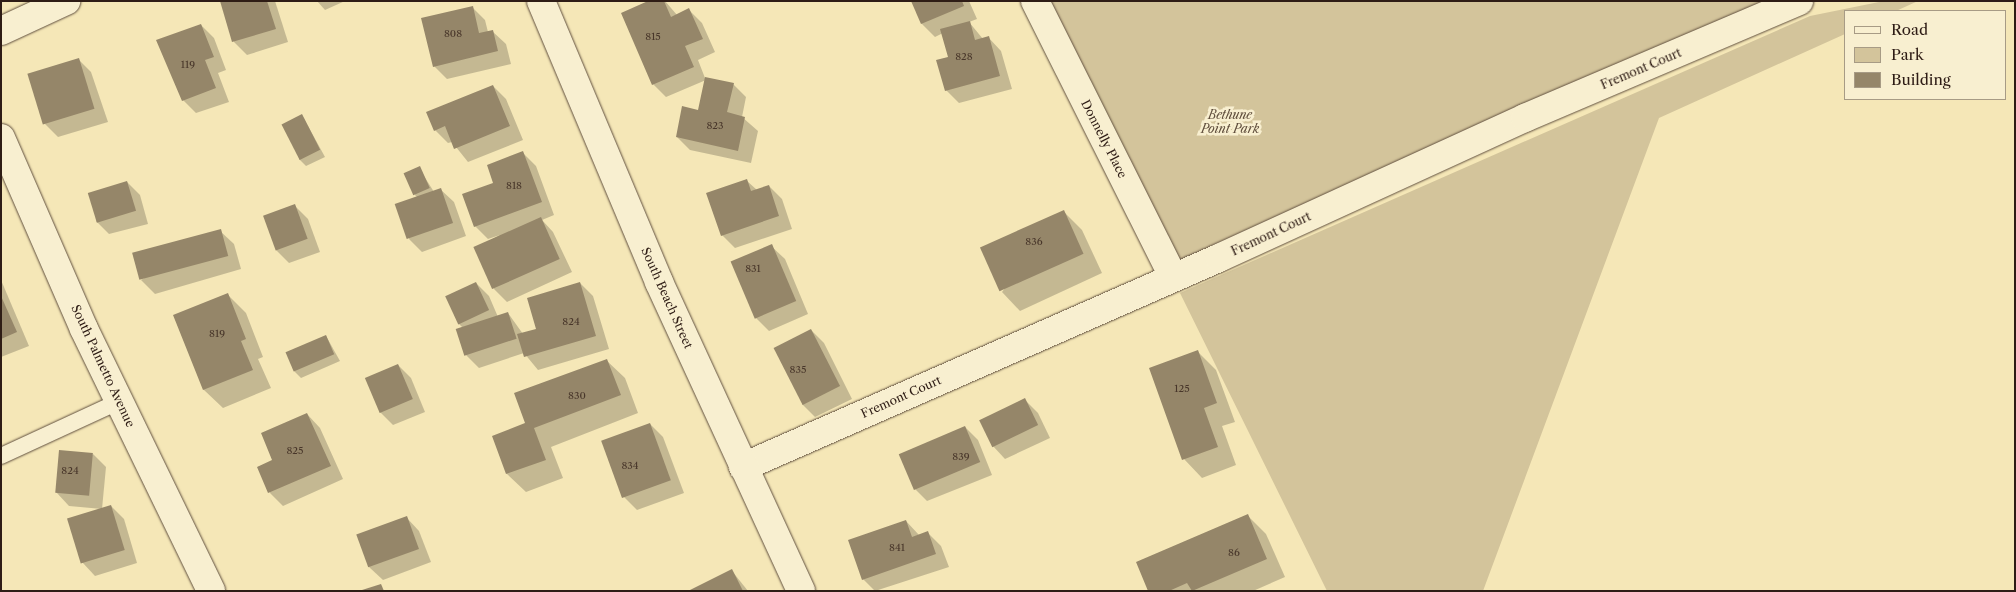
<!DOCTYPE html>
<html>
<head>
<meta charset="utf-8">
<style>
	body { margin:0 }
	#map { position:relative; width:2016px; height:592px; overflow:hidden; background:#f5e7b7; font-family:"Libre Caslon Text",serif }
	div>[style] { position:absolute }
	.green>* { inset:0; background:#d3c49b }
	.shadow>* { inset:0; background:#0003 }
	.building>* { inset:0; background:#958669; transform-origin:0 0 }
	.roads { filter:drop-shadow(0 0 1px #604f3e) drop-shadow(0 0 1px #604f3e) }
	.lane>* { height:16px; margin:-8px; padding:0 8px; transform-origin:8px; border-radius:8px; background:#f8efd0 }
	.street>* { height:28px; margin:-14px; padding:0 14px; transform-origin:14px; border-radius:14px; background:#f8efd0 }
	.secondary>* { height:28px; margin:-14px; padding:0 14px; transform-origin:14px; border-radius:14px; background:#f8efd0 }
	span { translate:-50% -50%; white-space:nowrap; text-align:center; line-height:1.15; -webkit-text-stroke:5px #f8efd0; paint-order:stroke }
	.number-label { font-size:10px; color:#48362a }
	.number-label span { -webkit-text-stroke-width:0 }
	.street-label { font-size:12px; color:#2e1c15 }
	.park-label { font-size:12px; color:#604e3d; font-style:italic }
	.frame { position:absolute; inset:0; border:2px solid #2e1c15; pointer-events:none }
	.legend { position:absolute; left:1844px; top:10px; width:162px; height:90px; box-sizing:border-box; background:#f8efd0; border:1px solid #a79b85; margin:0; padding:6px 9px; list-style:none; font-size:15px; color:#2e1c15 }
	.legend li { display:flex; align-items:center; gap:10px; height:25px }
	.legend b { width:25px; border:1px solid #a79b85 }
</style>
</head>
<body>
<div id="map">
	<div class="green">
		<div style="clip-path:polygon(1035px 1px,1800px 1px,1173px 277px)"></div>
		<div style="clip-path:polygon(1884px 1px,1918px 1px,1896px 11px,1845px 11px,1845px 34px,1659px 118px,1483px 591px,1327px 591px,1180px 293px,1810px 16px)"></div>
	</div>
	<div class="shadow">
		<div style="clip-path:polygon(221px 1px,275px 1px,288px 42px,247px 55px,234px 42px)"></div>
		<div style="clip-path:polygon(317px 1px,345px 1px,325px 10px)"></div>
		<div style="clip-path:polygon(652px 1px,665px 1px,677px 15px,689px 10px,702px 23px,715px 52px,698px 60px,705px 78px,733px 84px,746px 97px,742px 117px,758px 131px,751px 163px,690px 150px,677px 137px,699px 111px,706px 80px,666px 97px,653px 84px)"></div>
		<div style="clip-path:polygon(912px 1px,969px 1px,977px 19px,969px 22px,983px 39px,988px 37px,1001px 51px,1012px 89px,959px 103px,946px 90px,950px 57px,943px 33px,935px 37px,922px 24px)"></div>
		<div style="clip-path:polygon(472px 7px,485px 20px,488px 32px,492px 31px,506px 44px,511px 64px,447px 79px,434px 66px)"></div>
		<div style="clip-path:polygon(201px 25px,214px 38px,226px 70px,218px 73px,229px 102px,196px 113px,183px 100px)"></div>
		<div style="clip-path:polygon(78px 59px,91px 72px,108px 122px,58px 137px,45px 124px)"></div>
		<div style="clip-path:polygon(493px 86px,506px 99px,523px 140px,468px 162px,452px 142px,448px 143px,435px 130px)"></div>
		<div style="clip-path:polygon(302px 115px,325px 157px,306px 166px,299px 159px)"></div>
		<div style="clip-path:polygon(523px 153px,536px 166px,554px 215px,542px 220px,553px 232px,572px 272px,507px 302px,494px 289px,476px 248px,500px 235px,488px 239px,475px 226px,495px 183px)"></div>
		<div style="clip-path:polygon(419px 168px,434px 192px,440px 189px,454px 202px,466px 236px,422px 252px,409px 239px,417px 197px,415px 195px)"></div>
		<div style="clip-path:polygon(747px 181px,757px 190px,769px 186px,782px 199px,792px 229px,735px 248px,722px 235px)"></div>
		<div style="clip-path:polygon(127px 182px,140px 195px,148px 224px,109px 234px,96px 221px)"></div>
		<div style="clip-path:polygon(295px 206px,308px 219px,320px 252px,289px 263px,276px 250px)"></div>
		<div style="clip-path:polygon(1063px 211px,1082px 230px,1102px 273px,1020px 311px,1002px 292px)"></div>
		<div style="clip-path:polygon(220px 231px,234px 244px,241px 269px,155px 294px,141px 280px)"></div>
		<div style="clip-path:polygon(771px 246px,785px 259px,808px 314px,769px 331px,756px 318px)"></div>
		<div style="clip-path:polygon(1px 280px,29px 346px,1px 357px)"></div>
		<div style="clip-path:polygon(476px 283px,489px 296px,498px 317px,508px 313px,523px 334px,537px 330px,580px 283px,593px 296px,609px 349px,538px 370px,524px 353px,479px 368px,466px 355px,458px 330px,463px 328px,459px 324px)"></div>
		<div style="clip-path:polygon(227px 294px,246px 313px,263px 357px,258px 359px,271px 388px,223px 408px,204px 390px,174px 316px)"></div>
		<div style="clip-path:polygon(811px 330px,824px 343px,852px 399px,815px 417px,802px 404px)"></div>
		<div style="clip-path:polygon(326px 336px,340px 361px,301px 378px,294px 371px)"></div>
		<div style="clip-path:polygon(1197px 351px,1216px 370px,1235px 422px,1222px 426px,1236px 465px,1202px 478px,1184px 459px)"></div>
		<div style="clip-path:polygon(606px 360px,625px 378px,638px 413px,551px 447px,563px 478px,526px 492px,507px 474px,493px 437px,527px 424px)"></div>
		<div style="clip-path:polygon(398px 365px,411px 378px,425px 412px,393px 425px,380px 412px)"></div>
		<div style="clip-path:polygon(1025px 400px,1038px 413px,1050px 438px,1005px 459px,992px 445px,981px 420px)"></div>
		<div style="clip-path:polygon(307px 414px,320px 428px,343px 479px,283px 506px,270px 493px,258px 467px,274px 461px)"></div>
		<div style="clip-path:polygon(650px 424px,663px 437px,684px 493px,637px 510px,624px 497px)"></div>
		<div style="clip-path:polygon(965px 427px,978px 440px,992px 475px,927px 501px,914px 488px)"></div>
		<div style="clip-path:polygon(93px 454px,106px 467px,102px 509px,69px 506px,56px 492px)"></div>
		<div style="clip-path:polygon(111px 506px,124px 519px,137px 563px,95px 576px,82px 562px)"></div>
		<div style="clip-path:polygon(1248px 516px,1266px 534px,1285px 577px,1253px 591px,1149px 591px)"></div>
		<div style="clip-path:polygon(406px 517px,419px 531px,431px 562px,383px 580px,369px 567px)"></div>
		<div style="clip-path:polygon(906px 521px,919px 535px,928px 533px,941px 546px,949px 567px,875px 591px,863px 579px)"></div>
		<div style="clip-path:polygon(732px 571px,748px 591px,691px 591px)"></div>
	</div>
	<div class="building">
		<div style="clip-path:polygon(220px 1px,267px 1px,276px 29px,232px 42px)"></div>
		<div style="clip-path:polygon(648px 1px,664px 1px,671px 17px,689px 8px,703px 39px,685px 46px,694px 67px,652px 85px,621px 13px)"></div>
		<div style="clip-path:polygon(911px 1px,962px 1px,964px 6px,921px 24px)"></div>
		<div style="clip-path:polygon(473px 6px,479px 33px,493px 30px,498px 51px,433px 67px,421px 18px)"></div>
		<div style="clip-path:polygon(970px 21px,975px 40px,989px 36px,1000px 76px,945px 91px,936px 60px,948px 57px,940px 29px)"></div>
		<div style="clip-path:polygon(201px 24px,214px 57px,205px 60px,216px 88px,182px 101px,156px 40px)"></div>
		<div style="left:79px;top:58px;width:53px;height:54px;rotate:73deg"></div>
		<div style="clip-path:polygon(705px 77px,734px 83px,727px 112px,745px 117px,738px 151px,676px 137px,682px 106px,698px 110px)"></div>
		<div style="clip-path:polygon(493px 85px,510px 126px,454px 149px,445px 126px,434px 131px,426px 112px)"></div>
		<div style="left:302px;top:114px;width:40px;height:23px;rotate:63deg"></div>
		<div style="clip-path:polygon(523px 151px,542px 202px,474px 227px,462px 194px,493px 183px,487px 165px)"></div>
		<div style="left:420px;top:166px;width:24px;height:18px;rotate:66deg"></div>
		<div style="clip-path:polygon(747px 179px,751px 191px,769px 185px,779px 216px,721px 236px,706px 193px)"></div>
		<div style="left:127px;top:181px;width:31px;height:41px;rotate:73deg"></div>
		<div style="left:441px;top:188px;width:37px;height:49px;rotate:71deg"></div>
		<div style="left:295px;top:204px;width:37px;height:34px;rotate:70deg"></div>
		<div style="left:1064px;top:210px;width:48px;height:92px;rotate:66deg"></div>
		<div style="left:541px;top:217px;width:46px;height:74px;rotate:66deg"></div>
		<div style="left:221px;top:229px;width:28px;height:92px;rotate:75deg"></div>
		<div style="left:772px;top:244px;width:62px;height:45px;rotate:67deg"></div>
		<div style="left:476px;top:282px;width:31px;height:34px;rotate:65deg"></div>
		<div style="clip-path:polygon(580px 282px,596px 336px,524px 357px,517px 334px,536px 329px,527px 298px)"></div>
		<div style="clip-path:polygon(228px 293px,246px 339px,241px 341px,253px 370px,203px 390px,173px 315px)"></div>
		<div style="clip-path:polygon(1px 296px,17px 332px,1px 339px)"></div>
		<div style="left:508px;top:312px;width:28px;height:55px;rotate:72deg"></div>
		<div style="left:811px;top:329px;width:64px;height:42px;rotate:63deg"></div>
		<div style="left:326px;top:335px;width:21px;height:44px;rotate:67deg"></div>
		<div style="clip-path:polygon(1198px 350px,1217px 403px,1204px 408px,1218px 447px,1182px 460px,1149px 368px)"></div>
		<div style="clip-path:polygon(607px 359px,621px 395px,534px 428px,546px 460px,506px 474px,492px 436px,525px 423px,514px 393px)"></div>
		<div style="left:398px;top:364px;width:38px;height:36px;rotate:67deg"></div>
		<div style="left:1025px;top:398px;width:30px;height:51px;rotate:64deg"></div>
		<div style="clip-path:polygon(307px 413px,331px 466px,268px 493px,257px 467px,272px 460px,261px 433px)"></div>
		<div style="left:650px;top:423px;width:61px;height:52px;rotate:70deg"></div>
		<div style="left:965px;top:426px;width:39px;height:72px;rotate:67deg"></div>
		<div style="left:59px;top:450px;width:34px;height:43px;rotate:5deg"></div>
		<div style="left:111px;top:505px;width:47px;height:46px;rotate:73deg"></div>
		<div style="clip-path:polygon(1248px 514px,1267px 559px,1192px 591px,1187px 583px,1169px 591px,1148px 591px,1136px 562px)"></div>
		<div style="left:407px;top:516px;width:35px;height:54px;rotate:70deg"></div>
		<div style="clip-path:polygon(906px 520px,912px 537px,928px 531px,936px 554px,862px 580px,848px 540px)"></div>
		<div style="clip-path:polygon(732px 569px,743px 591px,688px 591px)"></div>
		<div style="clip-path:polygon(381px 584px,384px 591px,362px 591px,362px 590px)"></div>
	</div>
	<div class="roads">
		<div class="lane">
			<div style="left:1px;top:456px;width:131px;rotate:-24.8deg"></div>
		</div>
		<div class="street">
			<div style="left:1035px;top:1px;width:309px;rotate:63.4deg"></div>
			<div style="left:743px;top:467px;width:520px;rotate:-23.71deg"></div>
			<div style="left:1219px;top:258px;width:337px;rotate:-24.6deg"></div>
			<div style="left:1525px;top:118px;width:298px;rotate:-23.1deg"></div>
		</div>
		<div class="secondary">
			<div style="left:541px;top:1px;width:305px;rotate:67.2deg"></div>
			<div style="left:659px;top:282px;width:340px;rotate:65.3deg"></div>
			<div style="left:1px;top:31px;width:72px;rotate:-24.8deg"></div>
			<div style="left:1px;top:138px;width:208px;rotate:66.5deg"></div>
			<div style="left:84px;top:329px;width:291px;rotate:64.1deg"></div>
		</div>
	</div>
	<div class="number-label">
		<span style="left:453px;top:34px">808</span>
		<span style="left:653px;top:37px">815</span>
		<span style="left:964px;top:57px">828</span>
		<span style="left:188px;top:65px">119</span>
		<span style="left:715px;top:126px">823</span>
		<span style="left:514px;top:186px">818</span>
		<span style="left:1034px;top:242px">836</span>
		<span style="left:753px;top:269px">831</span>
		<span style="left:571px;top:322px">824</span>
		<span style="left:217px;top:334px">819</span>
		<span style="left:798px;top:370px">835</span>
		<span style="left:1182px;top:389px">125</span>
		<span style="left:577px;top:396px">830</span>
		<span style="left:295px;top:451px">825</span>
		<span style="left:961px;top:457px">839</span>
		<span style="left:630px;top:466px">834</span>
		<span style="left:70px;top:471px">824</span>
		<span style="left:897px;top:548px">841</span>
		<span style="left:1234px;top:553px">86</span>
	</div>
	<div class="street-label">
		<span style="left:1641px;top:69px;rotate:-23deg">Fremont Court</span>
		<span style="left:1104px;top:139px;rotate:63deg">Donnelly Place</span>
		<span style="left:1271px;top:234px;rotate:-25deg">Fremont Court</span>
		<span style="left:667px;top:298px;rotate:66deg">South Beach Street</span>
		<span style="left:103px;top:366px;rotate:65deg">South Palmetto Avenue</span>
		<span style="left:901px;top:397px;rotate:-24deg">Fremont Court</span>
	</div>
	<div class="park-label">
		<span style="left:1230px;top:122px">Bethune<br>Point Park</span>
	</div>
	<div class="frame"></div>
	<ul class="legend">
	<li><b style="height:6px;background:#f8efd0"></b>Road</li>
	<li><b style="height:14px;background:#d3c49b"></b>Park</li>
	<li><b style="height:14px;background:#958669"></b>Building</li>
	</ul>
</div>
</body>
</html>
